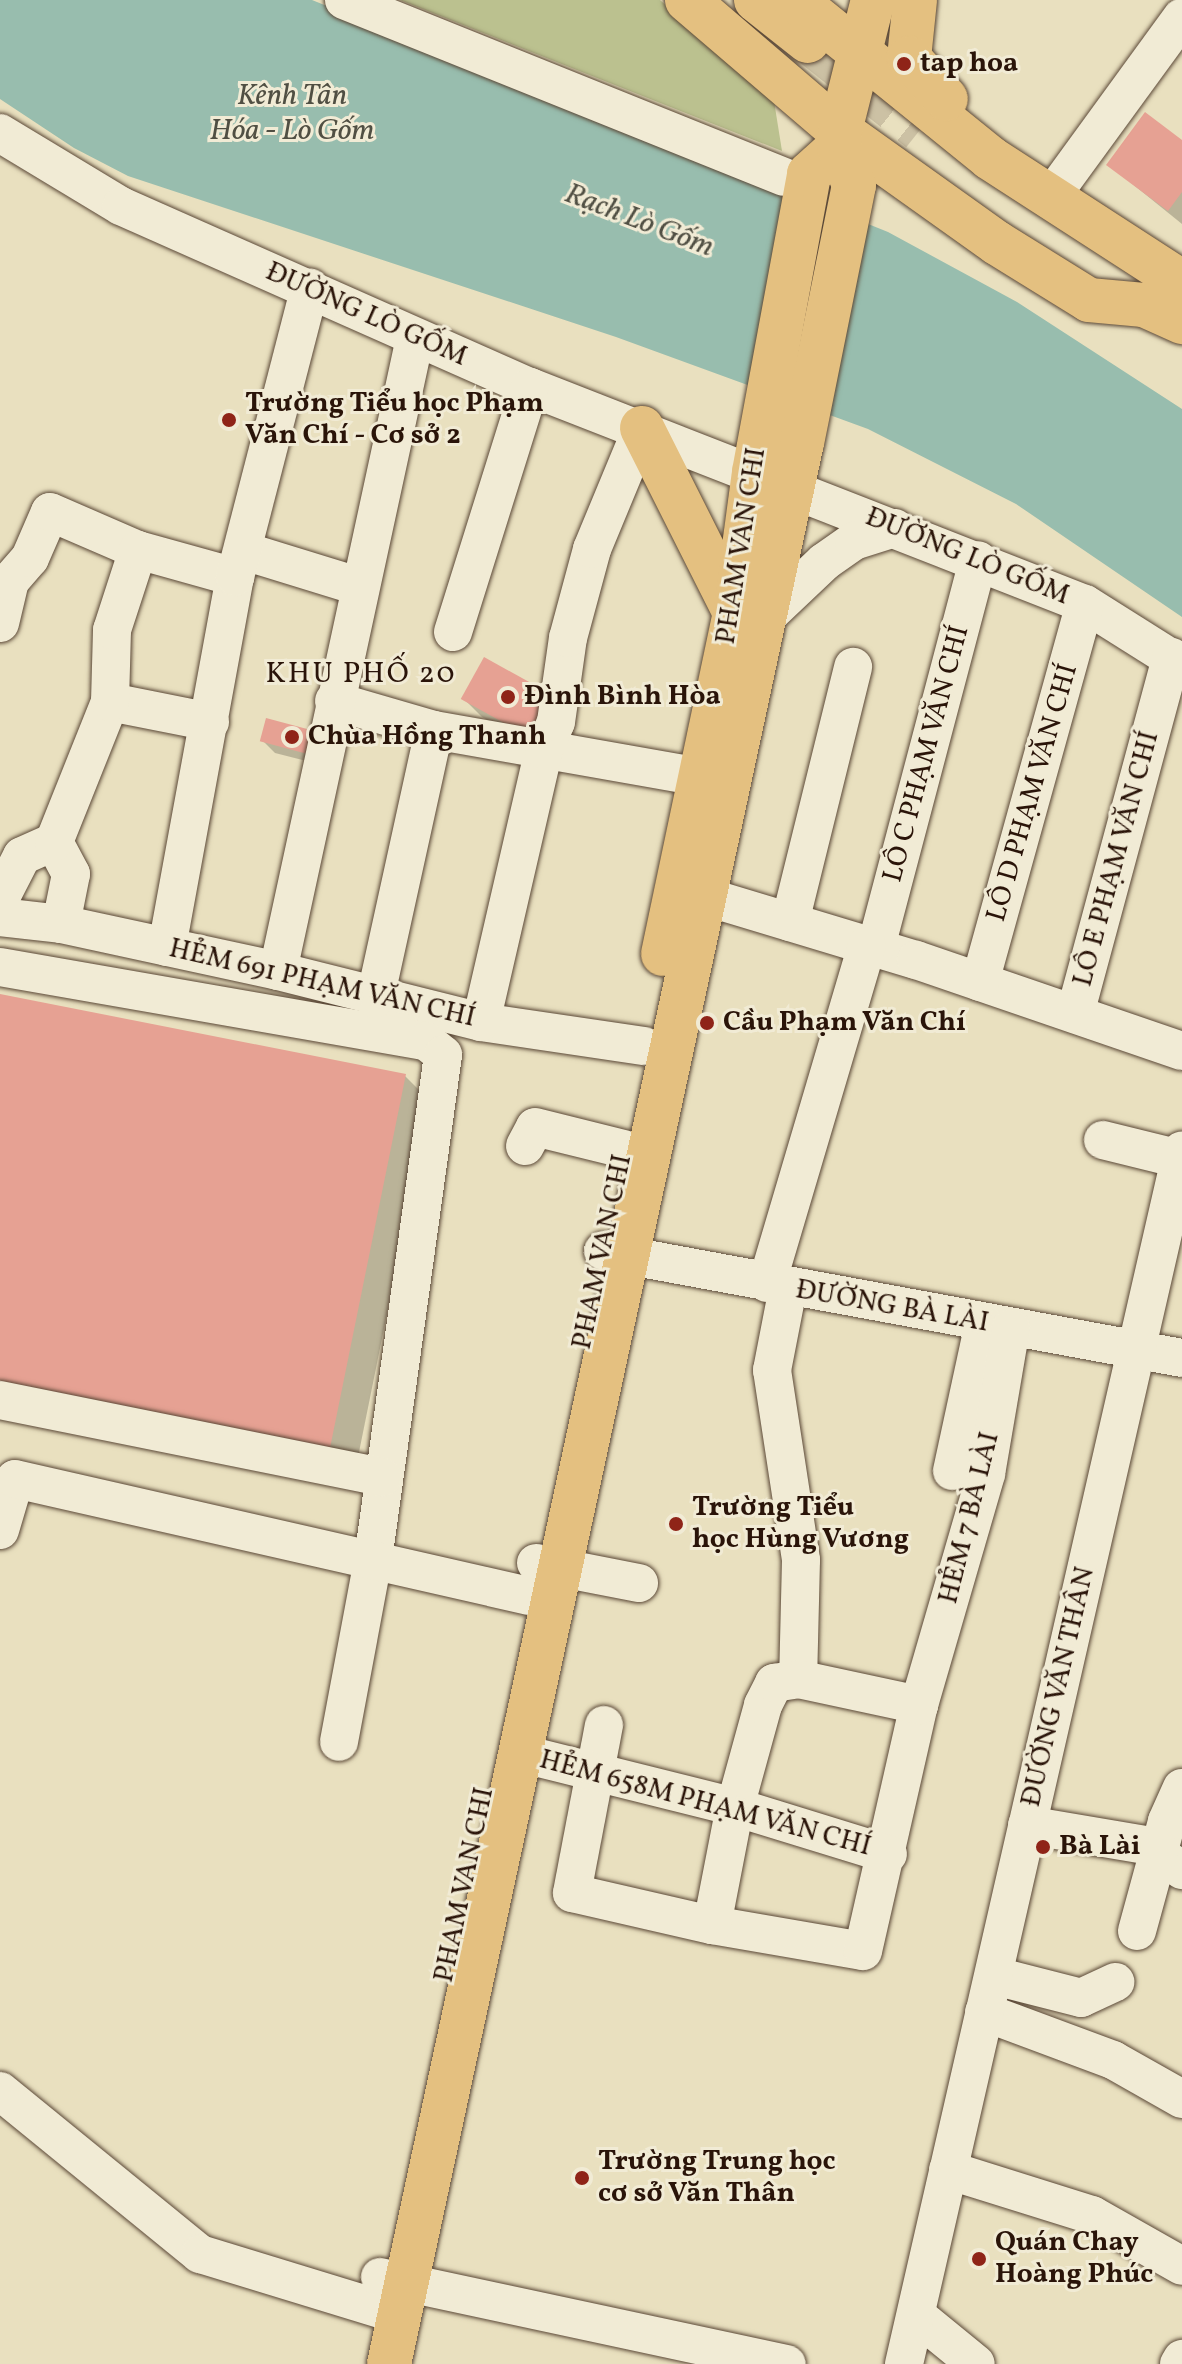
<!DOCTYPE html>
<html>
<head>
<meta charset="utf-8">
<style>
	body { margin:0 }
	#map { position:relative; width:1182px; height:2364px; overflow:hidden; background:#e9e0bf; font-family:Vollkorn,serif }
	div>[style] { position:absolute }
	.green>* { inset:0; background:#bbc18f }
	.water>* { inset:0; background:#98bdae }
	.shadow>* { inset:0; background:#0003 }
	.building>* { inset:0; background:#e6a193; transform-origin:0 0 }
	.major-tunnel>* { height:44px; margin-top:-22px; transform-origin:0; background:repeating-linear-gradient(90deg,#ccc1a4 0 44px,transparent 0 66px) }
	.roads { filter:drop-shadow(0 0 2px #5a4736) drop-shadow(0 0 2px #5a4736) }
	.minor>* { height:38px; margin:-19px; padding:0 19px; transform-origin:19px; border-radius:19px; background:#f1ebd5 }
	.major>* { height:44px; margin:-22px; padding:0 22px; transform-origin:22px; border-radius:22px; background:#e4c080 }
	.dots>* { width:22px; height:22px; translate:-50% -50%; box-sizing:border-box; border:4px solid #f1ebd5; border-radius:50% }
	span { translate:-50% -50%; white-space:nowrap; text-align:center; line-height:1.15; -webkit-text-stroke:6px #f1ebd5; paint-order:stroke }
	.poi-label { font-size:28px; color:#2a1409; font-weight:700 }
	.left { translate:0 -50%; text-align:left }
	.street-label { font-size:28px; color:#2a1409 }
	.water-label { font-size:30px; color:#504f43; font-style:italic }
	.neighbourhood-label { font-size:30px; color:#2a1409; letter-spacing:2px }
</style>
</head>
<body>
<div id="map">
	<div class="green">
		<div style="clip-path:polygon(400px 0,660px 0,774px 101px,782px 151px)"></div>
	</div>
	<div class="water">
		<div style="clip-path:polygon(0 0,312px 0,888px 232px,1017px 302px,1182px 409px,1182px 617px,1016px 504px,868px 429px,616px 337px,128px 176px,74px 148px,0 99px)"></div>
	</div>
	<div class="shadow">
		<div style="clip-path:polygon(1182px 142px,1182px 224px,1109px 165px)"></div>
		<div style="clip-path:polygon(554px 697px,551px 755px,482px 717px,463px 698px)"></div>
		<div style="clip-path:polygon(323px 734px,330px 767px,275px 753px,262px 740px)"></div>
		<div style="clip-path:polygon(0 996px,405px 1076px,430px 1101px,355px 1472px,0 1402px)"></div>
	</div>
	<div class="building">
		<div style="clip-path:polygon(1145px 112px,1182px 140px,1182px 192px,1168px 211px,1106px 165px)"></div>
		<div style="left:484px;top:657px;width:81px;height:48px;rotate:29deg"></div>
		<div style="left:266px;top:718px;width:60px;height:24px;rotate:15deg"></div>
		<div style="clip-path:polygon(0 994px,406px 1074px,330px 1448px,0 1383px)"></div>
	</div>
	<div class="major-tunnel">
		<div style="left:808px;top:41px;width:143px;rotate:38.5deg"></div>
	</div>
	<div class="roads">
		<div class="minor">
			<div style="left:344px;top:0;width:474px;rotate:21.9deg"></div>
			<div style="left:0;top:133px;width:141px;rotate:31.1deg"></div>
			<div style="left:121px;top:206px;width:447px;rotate:23.9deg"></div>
			<div style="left:530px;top:387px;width:596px;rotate:21.36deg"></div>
			<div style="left:1085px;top:604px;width:115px;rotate:32.2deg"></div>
			<div style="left:1061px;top:183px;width:205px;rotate:-53.9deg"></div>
			<div style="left:244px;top:551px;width:119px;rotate:17.1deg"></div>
			<div style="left:764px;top:619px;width:83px;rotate:-43.5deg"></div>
			<div style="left:824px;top:562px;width:37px;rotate:-35deg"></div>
			<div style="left:854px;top:541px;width:43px;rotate:-17.6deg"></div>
			<div style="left:0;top:623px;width:43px;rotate:-76.6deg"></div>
			<div style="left:10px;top:581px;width:30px;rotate:-49deg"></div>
			<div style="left:30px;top:558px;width:50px;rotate:-66.5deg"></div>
			<div style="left:50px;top:512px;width:96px;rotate:23.4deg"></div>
			<div style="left:453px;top:632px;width:257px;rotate:-72.6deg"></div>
			<div style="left:334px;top:701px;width:104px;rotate:16.2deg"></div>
			<div style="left:434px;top:730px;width:270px;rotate:10deg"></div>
			<div style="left:110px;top:702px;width:102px;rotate:11.3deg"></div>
			<div style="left:707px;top:897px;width:218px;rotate:16.8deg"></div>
			<div style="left:916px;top:960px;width:281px;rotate:18.9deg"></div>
			<div style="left:0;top:899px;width:48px;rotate:-62.9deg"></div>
			<div style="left:22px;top:856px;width:35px;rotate:-24deg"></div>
			<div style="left:0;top:917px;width:61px;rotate:6.5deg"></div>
			<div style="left:61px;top:924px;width:222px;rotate:12.2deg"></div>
			<div style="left:278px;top:971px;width:209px;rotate:14.1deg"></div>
			<div style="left:481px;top:1022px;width:165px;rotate:8.4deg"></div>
			<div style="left:790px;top:922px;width:263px;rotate:-76.1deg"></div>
			<div style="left:61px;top:924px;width:51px;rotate:-78.7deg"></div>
			<div style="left:71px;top:874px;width:36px;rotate:-118deg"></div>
			<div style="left:54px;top:842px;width:151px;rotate:-68.2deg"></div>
			<div style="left:110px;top:702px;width:72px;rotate:-88.4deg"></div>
			<div style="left:112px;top:630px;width:84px;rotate:-72deg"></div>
			<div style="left:138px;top:550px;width:101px;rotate:15.6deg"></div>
			<div style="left:167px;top:947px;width:376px;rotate:-79.6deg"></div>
			<div style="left:235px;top:577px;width:299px;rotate:-75.5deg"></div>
			<div style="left:876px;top:947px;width:400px;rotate:-75.2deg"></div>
			<div style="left:0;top:967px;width:432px;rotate:9.9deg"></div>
			<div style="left:426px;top:1041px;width:22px;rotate:39deg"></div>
			<div style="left:443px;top:1055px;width:510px;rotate:97.89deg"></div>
			<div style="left:373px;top:1560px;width:185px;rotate:100.6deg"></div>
			<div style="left:278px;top:971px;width:648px;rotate:-77.79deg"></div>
			<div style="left:980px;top:982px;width:392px;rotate:-74.5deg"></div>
			<div style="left:375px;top:999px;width:275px;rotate:-77.6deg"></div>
			<div style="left:1075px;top:1014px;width:370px;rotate:-74.9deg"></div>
			<div style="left:481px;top:1022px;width:279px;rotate:-77deg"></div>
			<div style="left:544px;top:750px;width:30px;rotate:-67deg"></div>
			<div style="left:556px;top:722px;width:85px;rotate:-81.9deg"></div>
			<div style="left:568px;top:638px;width:92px;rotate:-74.9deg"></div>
			<div style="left:592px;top:549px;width:131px;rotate:-67.5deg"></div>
			<div style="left:1103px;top:1140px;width:79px;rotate:13.9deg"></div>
			<div style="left:525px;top:1146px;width:21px;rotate:-62deg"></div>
			<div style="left:535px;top:1127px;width:92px;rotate:13.9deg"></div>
			<div style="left:603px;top:1251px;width:589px;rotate:10.47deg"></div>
			<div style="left:767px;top:1283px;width:352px;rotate:-73.5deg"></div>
			<div style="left:788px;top:1288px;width:84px;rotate:101deg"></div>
			<div style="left:772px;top:1370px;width:192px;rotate:81.3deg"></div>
			<div style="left:801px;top:1560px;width:119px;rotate:91.4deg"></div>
			<div style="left:0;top:1400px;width:390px;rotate:11.4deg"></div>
			<div style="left:952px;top:1471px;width:151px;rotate:-77.8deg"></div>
			<div style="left:0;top:1530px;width:53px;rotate:-73.6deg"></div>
			<div style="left:15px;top:1479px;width:527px;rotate:12.82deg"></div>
			<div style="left:536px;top:1563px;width:105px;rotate:11deg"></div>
			<div style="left:604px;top:1725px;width:171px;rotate:100.8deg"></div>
			<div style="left:572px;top:1893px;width:144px;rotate:12.9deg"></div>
			<div style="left:712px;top:1925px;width:153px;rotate:9.8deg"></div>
			<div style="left:863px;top:1951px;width:252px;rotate:-77.2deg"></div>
			<div style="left:919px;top:1705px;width:241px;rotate:-73.8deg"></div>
			<div style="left:986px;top:1474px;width:148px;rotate:-80.3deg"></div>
			<div style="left:523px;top:1754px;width:219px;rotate:14deg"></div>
			<div style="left:735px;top:1807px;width:160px;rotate:17.1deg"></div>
			<div style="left:1027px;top:1825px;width:120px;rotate:9.6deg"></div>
			<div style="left:1145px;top:1845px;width:45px;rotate:34deg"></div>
			<div style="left:712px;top:1925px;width:120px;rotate:-79deg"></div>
			<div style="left:735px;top:1807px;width:106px;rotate:-74.6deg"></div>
			<div style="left:763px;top:1705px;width:25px;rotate:-63deg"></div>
			<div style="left:774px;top:1683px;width:24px;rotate:-9deg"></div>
			<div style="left:798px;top:1679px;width:124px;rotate:12.1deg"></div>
			<div style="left:1137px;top:1931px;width:114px;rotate:-74.7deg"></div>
			<div style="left:1167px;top:1821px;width:36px;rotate:-66deg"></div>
			<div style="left:995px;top:1976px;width:89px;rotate:14.3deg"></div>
			<div style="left:1081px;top:1998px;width:38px;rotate:-25deg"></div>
			<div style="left:984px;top:2012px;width:138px;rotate:20.4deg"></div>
			<div style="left:1113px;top:2060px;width:79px;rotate:29.5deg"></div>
			<div style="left:0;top:2091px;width:258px;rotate:39.2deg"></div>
			<div style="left:200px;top:2254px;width:208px;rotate:17deg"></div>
			<div style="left:948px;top:2170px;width:151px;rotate:17.4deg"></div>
			<div style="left:1092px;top:2215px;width:103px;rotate:29.5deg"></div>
			<div style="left:380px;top:2277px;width:416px;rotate:12.1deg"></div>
			<div style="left:916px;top:2315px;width:77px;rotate:39.2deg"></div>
			<div style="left:904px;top:2364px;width:1245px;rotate:-77.1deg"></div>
			<div style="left:1179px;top:2364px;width:6px;rotate:-59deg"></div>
		</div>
		<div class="major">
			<div style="left:687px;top:0;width:201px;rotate:40.6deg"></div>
			<div style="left:840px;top:131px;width:193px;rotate:35.5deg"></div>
			<div style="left:997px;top:243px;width:108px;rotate:31.8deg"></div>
			<div style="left:1089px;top:300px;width:55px;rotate:5.2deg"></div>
			<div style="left:1144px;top:305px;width:42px;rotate:24.1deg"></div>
			<div style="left:756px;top:0;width:66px;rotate:38.3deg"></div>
			<div style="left:795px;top:0;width:251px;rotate:39deg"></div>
			<div style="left:990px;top:158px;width:229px;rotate:32.9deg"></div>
			<div style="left:915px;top:0;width:58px;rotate:95.9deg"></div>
			<div style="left:909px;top:58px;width:55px;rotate:47.9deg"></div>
			<div style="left:642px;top:428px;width:207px;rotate:63.3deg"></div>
			<div style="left:663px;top:954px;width:349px;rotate:-78.1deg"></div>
			<div style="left:735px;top:613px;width:142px;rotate:-82.3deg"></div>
			<div style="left:754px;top:472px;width:303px;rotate:-79.5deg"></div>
			<div style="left:809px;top:174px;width:40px;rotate:-42deg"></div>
			<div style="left:389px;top:2364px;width:1965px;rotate:-77.87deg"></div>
			<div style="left:802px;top:443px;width:263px;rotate:-78.6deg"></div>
			<div style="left:854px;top:185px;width:41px;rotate:-111.5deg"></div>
			<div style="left:839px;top:147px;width:16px;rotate:-86deg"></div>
			<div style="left:840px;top:131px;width:135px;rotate:-75.9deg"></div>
		</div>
	</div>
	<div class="dots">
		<div style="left:904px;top:64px;background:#8f2418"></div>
		<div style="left:229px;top:420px;background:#8f2418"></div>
		<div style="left:508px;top:697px;background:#8f2418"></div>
		<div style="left:292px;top:737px;background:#8f2418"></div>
		<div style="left:707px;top:1023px;background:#8f2418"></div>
		<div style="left:676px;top:1524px;background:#8f2418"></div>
		<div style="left:1043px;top:1847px;background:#8f2418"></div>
		<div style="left:582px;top:2178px;background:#8f2418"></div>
		<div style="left:979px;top:2259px;background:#8f2418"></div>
	</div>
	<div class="poi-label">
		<span class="left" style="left:920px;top:64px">tap hoa</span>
		<span class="left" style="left:245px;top:420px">Trường Tiểu học Phạm<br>Văn Chí - Cơ sở 2</span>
		<span class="left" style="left:524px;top:697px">Đình Bình Hòa</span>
		<span class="left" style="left:308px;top:737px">Chùa Hồng Thanh</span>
		<span class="left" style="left:723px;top:1023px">Cầu Phạm Văn Chí</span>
		<span class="left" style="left:692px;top:1524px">Trường Tiểu<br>học Hùng Vương</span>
		<span class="left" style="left:1059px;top:1847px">Bà Lài</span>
		<span class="left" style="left:598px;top:2178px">Trường Trung học<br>cơ sở Văn Thân</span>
		<span class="left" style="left:995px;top:2259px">Quán Chay<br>Hoàng Phúc</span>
	</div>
	<div class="street-label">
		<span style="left:366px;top:315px;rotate:24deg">ĐƯỜNG LÒ GỐM</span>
		<span style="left:742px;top:546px;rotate:-81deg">PHAM VAN CHI</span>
		<span style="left:967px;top:557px;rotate:22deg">ĐƯỜNG LÒ GỐM</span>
		<span style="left:927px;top:754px;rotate:-75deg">LÔ C PHẠM VĂN CHÍ</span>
		<span style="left:1033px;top:793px;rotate:-74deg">LÔ D PHẠM VĂN CHÍ</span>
		<span style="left:1117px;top:859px;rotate:-75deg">LÔ E PHẠM VĂN CHÍ</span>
		<span style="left:322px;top:984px;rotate:13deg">HẺM 691 PHẠM VĂN CHÍ</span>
		<span style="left:603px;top:1252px;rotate:-78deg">PHAM VAN CHI</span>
		<span style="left:892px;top:1307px;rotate:10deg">ĐƯỜNG BÀ LÀI</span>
		<span style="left:970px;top:1518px;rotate:-76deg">HẺM 7 BÀ LÀI</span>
		<span style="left:1059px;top:1687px;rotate:-77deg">ĐƯỜNG VĂN THÂN</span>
		<span style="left:705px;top:1804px;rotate:15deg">HẺM 658M PHẠM VĂN CHÍ</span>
		<span style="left:465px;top:1885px;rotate:-78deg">PHAM VAN CHI</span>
	</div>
	<div class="water-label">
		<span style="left:292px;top:113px">Kênh Tân<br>Hóa - Lò Gốm</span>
		<span style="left:639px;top:221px;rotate:21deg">Rạch Lò Gốm</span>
	</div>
	<div class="neighbourhood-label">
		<span style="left:361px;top:674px">KHU PHỐ 20</span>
	</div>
</div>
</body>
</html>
